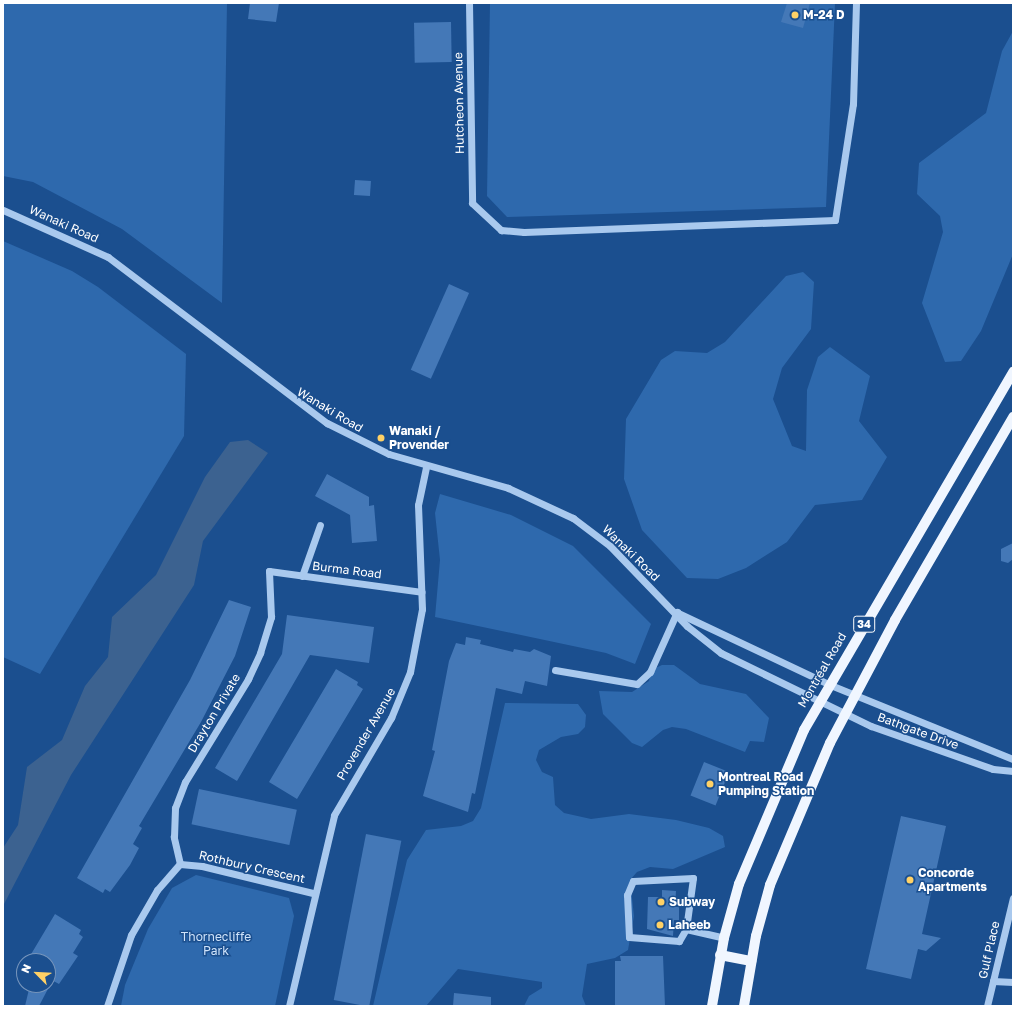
<!DOCTYPE html>
<html>
<head>
<meta charset="utf-8">
<style>
	body { margin:0 }
	#map { position:relative; width:1016px; height:1009px; overflow:hidden; background:#1b4f8f; font-family:"Golos Text",sans-serif }
	div>[style] { position:absolute }
	.green>* { inset:0; background:#2e69ad }
	.water>* { inset:0; background:#3c6290 }
	.building>* { inset:0; background:#4478b7; transform-origin:0 0 }
	.minor>* { height:7px; margin:-3.5px; padding:0 3.5px; transform-origin:3.5px; border-radius:3.5px; background:#a9c9ee }
	.major>* { height:10px; margin:-5px; padding:0 5px; transform-origin:5px; border-radius:5px; background:#f0f6ff }
	.dots>* { width:11px; height:11px; translate:-50% -50%; box-sizing:border-box; border:2px solid #1b4f8f; border-radius:50% }
	span { translate:-50% -50%; white-space:nowrap; text-align:center; line-height:1.15; -webkit-text-stroke:3px #1b4f8f; paint-order:stroke }
	.shield-label span { padding:1px 3px; background:#1b4f8f; border:1px solid; border-radius:3px; -webkit-text-stroke-width:0 }
	.shield-label { font-size:11px; color:#fff; font-weight:700 }
	.poi-label { font-size:12px; color:#fff; font-weight:700 }
	.left { translate:0 -50%; text-align:left }
	.street-label { font-size:12px; color:#fff }
	.park-label { font-size:12px; color:#cfe3fa }
	.frame { position:absolute; inset:0; border:4px solid #fff; pointer-events:none }
	.north { position:absolute; left:16px; top:953px; width:40px; height:40px; box-sizing:border-box; background:#1b4f8f; border:1px solid #7695bc; border-radius:50%; rotate:294deg; font-size:11px; font-weight:700; line-height:16px; text-align:center; color:#fff }
	.north::after { content:''; display:block; margin:auto; width:14px; height:18px; background:#ffd166; clip-path:polygon(50% 0,100% 100%,50% 72%,0 100%) }
</style>
</head>
<body>
<div id="map">
	<div class="green">
		<div style="clip-path:polygon(3px 3px,227px 3px,222px 303px,122px 229px,33px 182px,3px 176px)"></div>
		<div style="clip-path:polygon(490px 3px,835px 3px,826px 207px,507px 217px,487px 196px)"></div>
		<div style="clip-path:polygon(1013px 31px,1013px 254px,981px 331px,961px 361px,945px 362px,922px 303px,943px 232px,940px 216px,917px 194px,919px 163px,986px 113px,1002px 51px)"></div>
		<div style="clip-path:polygon(3px 241px,72px 271px,98px 287px,186px 354px,184px 436px,40px 674px,3px 657px)"></div>
		<div style="clip-path:polygon(803px 272px,814px 282px,811px 329px,782px 368px,773px 399px,792px 446px,806px 451px,807px 390px,818px 357px,830px 347px,870px 376px,859px 421px,887px 457px,862px 500px,815px 505px,787px 542px,746px 568px,718px 579px,687px 578px,642px 530px,624px 479px,626px 419px,661px 360px,675px 351px,707px 353px,725px 342px,786px 276px)"></div>
		<div style="clip-path:polygon(440px 494px,511px 515px,573px 546px,651px 624px,635px 664px,606px 653px,435px 617px,440px 560px,435px 513px)"></div>
		<div style="clip-path:polygon(662px 665px,674px 665px,700px 684px,746px 694px,769px 718px,764px 742px,750px 741px,745px 752px,686px 729px,672px 727px,663px 730px,642px 747px,632px 743px,603px 714px,599px 691px,632px 692px,649px 681px,651px 670px)"></div>
		<div style="clip-path:polygon(505px 703px,578px 704px,586px 715px,585px 727px,578px 734px,561px 737px,539px 750px,536px 760px,542px 772px,553px 777px,555px 805px,564px 813px,591px 819px,629px 814px,676px 820px,709px 828px,723px 836px,725px 847px,673px 869px,650px 867px,637px 872px,630px 880px,634px 916px,628px 950px,615px 958px,587px 964px,582px 996px,586px 1006px,524px 1006px,529px 996px,542px 988px,542px 982px,458px 969px,426px 1006px,373px 1006px,407px 860px,426px 830px,461px 826px,473px 821px,481px 808px)"></div>
		<div style="clip-path:polygon(196px 875px,289px 898px,294px 916px,275px 1006px,121px 1006px,125px 985px,148px 929px,172px 888px)"></div>
	</div>
	<div class="water">
		<div style="clip-path:polygon(248px 440px,268px 453px,203px 541px,194px 585px,71px 775px,3px 906px,3px 848px,18px 825px,27px 767px,62px 740px,85px 686px,108px 657px,112px 617px,156px 575px,205px 477px,230px 442px)"></div>
	</div>
	<div class="building">
		<div style="clip-path:polygon(250px 3px,279px 3px,276px 22px,248px 19px)"></div>
		<div style="clip-path:polygon(787px 3px,810px 3px,803px 28px,781px 22px)"></div>
		<div style="left:451px;top:22px;width:40px;height:37px;rotate:89deg"></div>
		<div style="left:355px;top:180px;width:16px;height:15px;rotate:4deg"></div>
		<div style="left:449px;top:284px;width:22px;height:94px;rotate:24deg"></div>
		<div style="clip-path:polygon(327px 474px,369px 497px,369px 506px,374px 505px,377px 541px,352px 543px,350px 515px,315px 496px)"></div>
		<div style="clip-path:polygon(1013px 543px,1013px 559px,1008px 563px,1001px 561px,1001px 549px)"></div>
		<div style="clip-path:polygon(229px 600px,251px 607px,235px 656px,201px 722px,139px 826px,142px 828px,133px 844px,139px 848px,130px 865px,110px 892px,105px 889px,103px 893px,77px 878px,190px 680px)"></div>
		<div style="clip-path:polygon(287px 615px,374px 627px,369px 663px,310px 655px,237px 781px,215px 768px,282px 654px)"></div>
		<div style="clip-path:polygon(466px 637px,481px 640px,480px 644px,513px 652px,514px 649px,530px 652px,534px 649px,551px 656px,547px 686px,525px 681px,522px 694px,496px 688px,475px 794px,472px 793px,468px 812px,423px 796px,435px 751px,432px 750px,449px 661px,456px 643px,465px 645px)"></div>
		<div style="clip-path:polygon(336px 669px,358px 682px,357px 685px,363px 689px,297px 799px,269px 782px)"></div>
		<div style="left:704px;top:762px;width:27px;height:36px;rotate:22deg"></div>
		<div style="left:199px;top:789px;width:100px;height:36px;rotate:12deg"></div>
		<div style="clip-path:polygon(901px 816px,946px 826px,922px 934px,941px 938px,926px 951px,918px 949px,911px 979px,866px 969px)"></div>
		<div style="left:366px;top:834px;width:36px;height:169px;rotate:11deg"></div>
		<div style="clip-path:polygon(662px 890px,676px 891px,675px 907px,679px 907px,679px 920px,674px 920px,673px 936px,647px 929px,648px 897px,662px 897px)"></div>
		<div style="clip-path:polygon(55px 914px,81px 930px,79px 934px,83px 937px,73px 953px,78px 956px,59px 984px,48px 978px,48px 961px,27px 961px)"></div>
		<div style="clip-path:polygon(620px 956px,663px 956px,665px 1006px,615px 1006px,615px 961px,621px 961px)"></div>
		<div style="clip-path:polygon(30px 985px,50px 985px,39px 1006px,25px 1006px)"></div>
		<div style="clip-path:polygon(454px 993px,491px 997px,491px 1006px,453px 1006px)"></div>
	</div>
	<div class="minor">
		<div style="left:469px;top:3px;width:200px;rotate:89.1deg"></div>
		<div style="left:472px;top:203px;width:40px;rotate:43deg"></div>
		<div style="left:501px;top:230px;width:23px;rotate:5deg"></div>
		<div style="left:524px;top:232px;width:311px;rotate:-2.2deg"></div>
		<div style="left:835px;top:220px;width:117px;rotate:-81.2deg"></div>
		<div style="left:853px;top:104px;width:101px;rotate:-88.3deg"></div>
		<div style="left:3px;top:210px;width:115px;rotate:24.1deg"></div>
		<div style="left:108px;top:257px;width:275px;rotate:37.2deg"></div>
		<div style="left:327px;top:423px;width:69px;rotate:26.6deg"></div>
		<div style="left:389px;top:454px;width:124px;rotate:15.9deg"></div>
		<div style="left:508px;top:488px;width:72px;rotate:24.8deg"></div>
		<div style="left:573px;top:518px;width:46px;rotate:37.1deg"></div>
		<div style="left:610px;top:546px;width:111px;rotate:46.1deg"></div>
		<div style="left:687px;top:626px;width:43px;rotate:38.5deg"></div>
		<div style="left:721px;top:653px;width:167px;rotate:26deg"></div>
		<div style="left:871px;top:726px;width:129px;rotate:19.4deg"></div>
		<div style="left:993px;top:769px;width:20px;rotate:6deg"></div>
		<div style="left:302px;top:576px;width:54px;rotate:-70.6deg"></div>
		<div style="left:678px;top:613px;width:166px;rotate:25.3deg"></div>
		<div style="left:828px;top:684px;width:200px;rotate:22.1deg"></div>
		<div style="left:555px;top:670px;width:83px;rotate:9.7deg"></div>
		<div style="left:637px;top:684px;width:18px;rotate:-43deg"></div>
		<div style="left:650px;top:672px;width:66px;rotate:-65.8deg"></div>
		<div style="left:180px;top:864px;width:28px;rotate:-103deg"></div>
		<div style="left:174px;top:837px;width:29px;rotate:-88deg"></div>
		<div style="left:175px;top:808px;width:28px;rotate:-69deg"></div>
		<div style="left:185px;top:782px;width:121px;rotate:-58.5deg"></div>
		<div style="left:248px;top:679px;width:29px;rotate:-65deg"></div>
		<div style="left:260px;top:653px;width:38px;rotate:-73deg"></div>
		<div style="left:271px;top:617px;width:46px;rotate:-92.5deg"></div>
		<div style="left:269px;top:571px;width:154px;rotate:7.8deg"></div>
		<div style="left:686px;top:929px;width:14px;rotate:120deg"></div>
		<div style="left:679px;top:941px;width:50px;rotate:-175.4deg"></div>
		<div style="left:629px;top:937px;width:42px;rotate:-92.7deg"></div>
		<div style="left:627px;top:895px;width:15px;rotate:-67deg"></div>
		<div style="left:633px;top:881px;width:60px;rotate:-2.9deg"></div>
		<div style="left:693px;top:878px;width:51px;rotate:97.8deg"></div>
		<div style="left:686px;top:929px;width:39px;rotate:13deg"></div>
		<div style="left:993px;top:981px;width:20px;rotate:3deg"></div>
		<div style="left:107px;top:1006px;width:75px;rotate:-71.3deg"></div>
		<div style="left:131px;top:935px;width:52px;rotate:-60deg"></div>
		<div style="left:157px;top:890px;width:35px;rotate:-49deg"></div>
		<div style="left:180px;top:864px;width:22px;rotate:5deg"></div>
		<div style="left:202px;top:866px;width:114px;rotate:13.7deg"></div>
		<div style="left:289px;top:1006px;width:196px;rotate:-76.7deg"></div>
		<div style="left:334px;top:815px;width:113px;rotate:-59.6deg"></div>
		<div style="left:391px;top:718px;width:50px;rotate:-67.6deg"></div>
		<div style="left:410px;top:672px;width:64px;rotate:-79.2deg"></div>
		<div style="left:422px;top:609px;width:104px;rotate:-92.2deg"></div>
		<div style="left:418px;top:505px;width:39px;rotate:-78deg"></div>
		<div style="left:987px;top:1006px;width:111px;rotate:-76.5deg"></div>
	</div>
	<div class="major">
		<div style="left:720px;top:955px;width:32px;rotate:11deg"></div>
		<div style="left:712px;top:1006px;width:69px;rotate:-80deg"></div>
		<div style="left:724px;top:938px;width:56px;rotate:-74.5deg"></div>
		<div style="left:739px;top:884px;width:167px;rotate:-67.1deg"></div>
		<div style="left:804px;top:730px;width:415px;rotate:-59.7deg"></div>
		<div style="left:744px;top:1006px;width:71px;rotate:-80.3deg"></div>
		<div style="left:756px;top:936px;width:53px;rotate:-74.6deg"></div>
		<div style="left:770px;top:885px;width:154px;rotate:-67.1deg"></div>
		<div style="left:830px;top:743px;width:139px;rotate:-62.1deg"></div>
		<div style="left:895px;top:620px;width:235px;rotate:-59.8deg"></div>
	</div>
	<div class="dots">
		<div style="left:795px;top:15px;background:#ffd166"></div>
		<div style="left:381px;top:438px;background:#ffd166"></div>
		<div style="left:710px;top:784px;background:#ffd166"></div>
		<div style="left:910px;top:880px;background:#ffd166"></div>
		<div style="left:661px;top:902px;background:#ffd166"></div>
		<div style="left:660px;top:925px;background:#ffd166"></div>
	</div>
	<div class="shield-label">
		<span style="left:864px;top:624px">34</span>
	</div>
	<div class="poi-label">
		<span class="left" style="left:803px;top:15px">M-24 D</span>
		<span class="left" style="left:389px;top:438px">Wanaki /<br>Provender</span>
		<span class="left" style="left:718px;top:784px">Montreal Road<br>Pumping Station</span>
		<span class="left" style="left:918px;top:880px">Concorde<br>Apartments</span>
		<span class="left" style="left:669px;top:902px">Subway</span>
		<span class="left" style="left:668px;top:925px">Laheeb</span>
	</div>
	<div class="street-label">
		<span style="left:459px;top:103px;rotate:-91deg">Hutcheon Avenue</span>
		<span style="left:64px;top:224px;rotate:24deg">Wanaki Road</span>
		<span style="left:330px;top:410px;rotate:31deg">Wanaki Road</span>
		<span style="left:631px;top:553px;rotate:44deg">Wanaki Road</span>
		<span style="left:347px;top:570px;rotate:7deg">Burma Road</span>
		<span style="left:822px;top:670px;rotate:-60deg">Montréal Road</span>
		<span style="left:214px;top:713px;rotate:-59deg">Drayton Private</span>
		<span style="left:918px;top:731px;rotate:20deg">Bathgate Drive</span>
		<span style="left:366px;top:734px;rotate:-60deg">Provender Avenue</span>
		<span style="left:252px;top:867px;rotate:13deg">Rothbury Crescent</span>
		<span style="left:989px;top:950px;rotate:-77deg">Gulf Place</span>
	</div>
	<div class="park-label">
		<span style="left:216px;top:944px">Thornecliffe<br>Park</span>
	</div>
	<div class="frame"></div>
	<div class="north">N</div>
</div>
</body>
</html>
